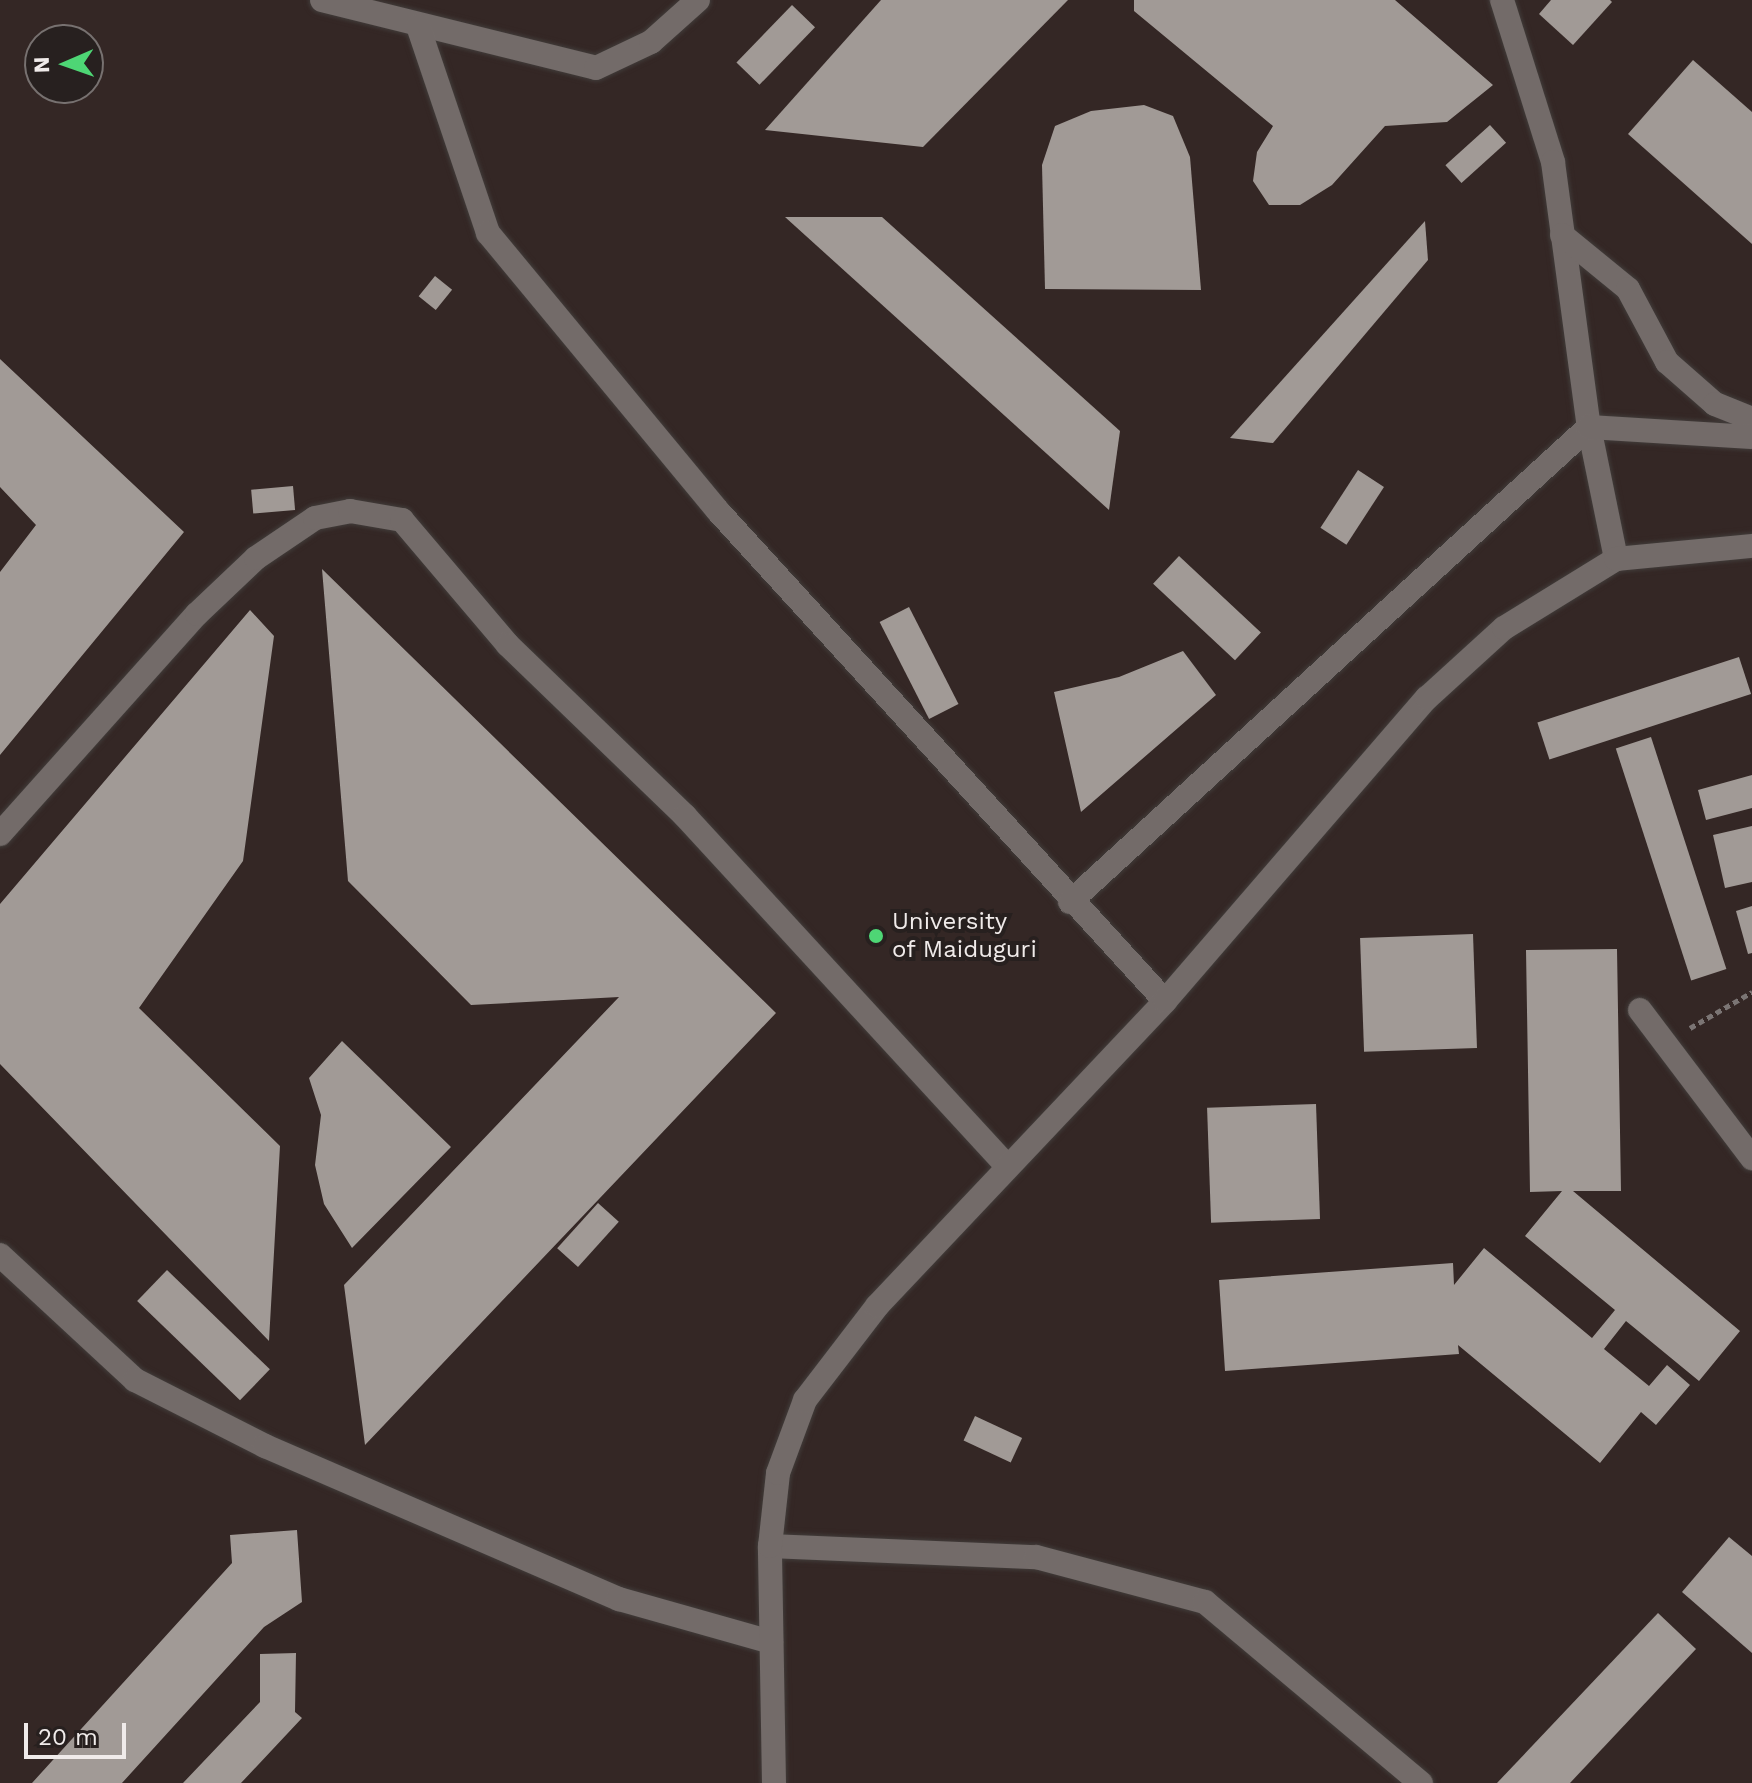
<!DOCTYPE html>
<html>
<head>
<meta charset="utf-8">
<style>
	body { margin:0 }
	#map { position:relative; width:1752px; height:1783px; overflow:hidden; background:#27201f; font-family:"Work Sans",sans-serif }
	div>[style] { position:absolute }
	.built>* { inset:0; background:#342725 }
	.building>* { inset:0; background:#a19a96; transform-origin:0 0 }
	.path>* { height:5px; margin-top:-2.5px; transform-origin:0; background:repeating-linear-gradient(90deg,#7b7574 0 6px,transparent 0 10px) }
	.roads { filter:drop-shadow(0 0 2px #413c3a) drop-shadow(0 0 2px #413c3a) }
	.minor>* { height:24px; margin:-12px; padding:0 12px; transform-origin:12px; border-radius:12px; background:#736b69 }
	.dots>* { width:22px; height:22px; translate:-50% -50%; box-sizing:border-box; border:4px solid #27201f; border-radius:50% }
	span { translate:-50% -50%; white-space:nowrap; text-align:center; line-height:1.15; -webkit-text-stroke:8px #27201f; paint-order:stroke }
	.poi-label { font-size:24px; color:#f0ebea }
	.left { translate:0 -50%; text-align:left }
	.north { position:absolute; left:24px; top:24px; width:80px; height:80px; box-sizing:border-box; background:#27201f; border:2px solid #777170; border-radius:50%; rotate:268deg; font-size:22px; font-weight:700; line-height:32px; text-align:center; color:#f0ebea }
	.north::after { content:''; display:block; margin:auto; width:28px; height:36px; background:#4ed675; clip-path:polygon(50% 0,100% 100%,50% 72%,0 100%) }
	.scale { position:absolute; left:24px; top:1723px; width:102px; height:36px; box-sizing:border-box; border:4px solid #f0ebea; border-top:0; padding-left:10px; font-size:24px; line-height:28px; white-space:nowrap; color:#f0ebea; -webkit-text-stroke:6px #27201f; paint-order:stroke }
</style>
</head>
<body>
<div id="map">
	<div class="built">
		<div style="clip-path:polygon(evenodd,0 0,1752px 0,1752px 1783px,0 1783px,0 0,40px 40px,88px 40px,88px 88px,40px 88px,40px 40px)"></div>
	</div>
	<div class="building">
		<div style="clip-path:polygon(881px 0,1068px 0,923px 147px,765px 130px)"></div>
		<div style="clip-path:polygon(1134px 0,1395px 0,1493px 85px,1447px 122px,1385px 126px,1332px 185px,1300px 205px,1269px 205px,1253px 181px,1257px 152px,1273px 126px,1134px 11px)"></div>
		<div style="clip-path:polygon(1551px 0,1610px 0,1612px 2px,1573px 45px,1539px 14px)"></div>
		<div style="left:792px;top:5px;width:32px;height:80px;rotate:44deg"></div>
		<div style="clip-path:polygon(1693px 60px,1752px 112px,1752px 244px,1628px 134px)"></div>
		<div style="clip-path:polygon(1144px 105px,1173px 116px,1190px 157px,1201px 290px,1045px 289px,1042px 165px,1055px 126px,1091px 111px)"></div>
		<div style="left:1490px;top:125px;width:24px;height:60px;rotate:48deg"></div>
		<div style="clip-path:polygon(785px 217px,882px 217px,1120px 431px,1109px 510px)"></div>
		<div style="clip-path:polygon(1425px 221px,1428px 260px,1273px 443px,1230px 438px)"></div>
		<div style="left:435px;top:276px;width:22px;height:26px;rotate:39deg"></div>
		<div style="clip-path:polygon(0 359px,184px 532px,0 755px,0 572px,36px 525px,0 487px)"></div>
		<div style="left:1358px;top:470px;width:31px;height:69px;rotate:33deg"></div>
		<div style="left:293px;top:486px;width:24px;height:42px;rotate:85deg"></div>
		<div style="left:1179px;top:556px;width:112px;height:38px;rotate:43deg"></div>
		<div style="clip-path:polygon(322px 569px,776px 1013px,365px 1445px,344px 1285px,619px 997px,471px 1005px,348px 881px)"></div>
		<div style="left:909px;top:607px;width:109px;height:33px;rotate:63deg"></div>
		<div style="clip-path:polygon(250px 610px,274px 636px,243px 861px,139px 1008px,280px 1146px,269px 1341px,0 1064px,0 904px)"></div>
		<div style="clip-path:polygon(1183px 651px,1216px 695px,1081px 812px,1054px 692px,1119px 677px)"></div>
		<div style="left:1739px;top:657px;width:39px;height:212px;rotate:72deg"></div>
		<div style="left:1651px;top:737px;width:244px;height:37px;rotate:72deg"></div>
		<div style="clip-path:polygon(1752px 775px,1752px 808px,1706px 820px,1698px 790px)"></div>
		<div style="clip-path:polygon(1752px 826px,1752px 882px,1725px 888px,1713px 835px)"></div>
		<div style="clip-path:polygon(1752px 906px,1752px 953px,1748px 954px,1736px 911px)"></div>
		<div style="left:1473px;top:934px;width:114px;height:113px;rotate:88deg"></div>
		<div style="clip-path:polygon(1617px 949px,1621px 1191px,1573px 1191px,1740px 1331px,1699px 1381px,1626px 1321px,1604px 1349px,1649px 1386px,1667px 1365px,1690px 1385px,1656px 1425px,1641px 1412px,1600px 1463px,1458px 1345px,1459px 1354px,1225px 1371px,1219px 1280px,1453px 1263px,1454px 1285px,1484px 1248px,1592px 1338px,1615px 1310px,1525px 1236px,1562px 1191px,1530px 1192px,1526px 950px)"></div>
		<div style="clip-path:polygon(342px 1041px,451px 1147px,352px 1248px,324px 1204px,315px 1165px,321px 1115px,309px 1078px)"></div>
		<div style="left:1316px;top:1104px;width:115px;height:109px;rotate:88deg"></div>
		<div style="left:598px;top:1203px;width:28px;height:61px;rotate:42deg"></div>
		<div style="left:167px;top:1270px;width:143px;height:43px;rotate:44deg"></div>
		<div style="left:975px;top:1416px;width:52px;height:27px;rotate:25deg"></div>
		<div style="clip-path:polygon(297px 1530px,302px 1602px,264px 1627px,122px 1783px,32px 1783px,232px 1563px,230px 1535px)"></div>
		<div style="clip-path:polygon(1729px 1537px,1752px 1556px,1752px 1653px,1682px 1592px)"></div>
		<div style="clip-path:polygon(1658px 1613px,1696px 1649px,1570px 1783px,1497px 1783px)"></div>
		<div style="clip-path:polygon(296px 1653px,295px 1712px,302px 1718px,241px 1783px,183px 1783px,260px 1702px,260px 1654px)"></div>
	</div>
	<div class="path">
		<div style="left:1690px;top:1028px;width:72px;rotate:-30.1deg"></div>
	</div>
	<div class="roads">
		<div class="minor">
			<div style="left:322px;top:0;width:282px;rotate:13.9deg"></div>
			<div style="left:596px;top:68px;width:61px;rotate:-25.3deg"></div>
			<div style="left:651px;top:42px;width:63px;rotate:-41.8deg"></div>
			<div style="left:1502px;top:0;width:170px;rotate:72.5deg"></div>
			<div style="left:1553px;top:162px;width:267px;rotate:82.3deg"></div>
			<div style="left:1589px;top:427px;width:135px;rotate:78.4deg"></div>
			<div style="left:418px;top:26px;width:219px;rotate:71.3deg"></div>
			<div style="left:488px;top:233px;width:361px;rotate:50.4deg"></div>
			<div style="left:718px;top:511px;width:663px;rotate:47.63deg"></div>
			<div style="left:1562px;top:235px;width:85px;rotate:39.3deg"></div>
			<div style="left:1628px;top:289px;width:83px;rotate:61.9deg"></div>
			<div style="left:1667px;top:362px;width:64px;rotate:41.2deg"></div>
			<div style="left:1715px;top:404px;width:40px;rotate:22deg"></div>
			<div style="left:0;top:834px;width:295px;rotate:-48.2deg"></div>
			<div style="left:197px;top:614px;width:81px;rotate:-43.5deg"></div>
			<div style="left:256px;top:558px;width:71px;rotate:-34.1deg"></div>
			<div style="left:315px;top:518px;width:36px;rotate:-11deg"></div>
			<div style="left:350px;top:511px;width:53px;rotate:9.8deg"></div>
			<div style="left:402px;top:520px;width:164px;rotate:49.7deg"></div>
			<div style="left:508px;top:645px;width:246px;rotate:44deg"></div>
			<div style="left:685px;top:816px;width:474px;rotate:47.4deg"></div>
			<div style="left:1070px;top:902px;width:704px;rotate:-42.47deg"></div>
			<div style="left:1589px;top:427px;width:163px;rotate:3.5deg"></div>
			<div style="left:1640px;top:1010px;width:186px;rotate:52.9deg"></div>
			<div style="left:0;top:1255px;width:184px;rotate:42.8deg"></div>
			<div style="left:135px;top:1380px;width:146px;rotate:26.9deg"></div>
			<div style="left:265px;top:1446px;width:386px;rotate:23.4deg"></div>
			<div style="left:619px;top:1599px;width:158px;rotate:15.8deg"></div>
			<div style="left:770px;top:1546px;width:266px;rotate:2.4deg"></div>
			<div style="left:1036px;top:1557px;width:175px;rotate:14.9deg"></div>
			<div style="left:1205px;top:1602px;width:282px;rotate:40deg"></div>
			<div style="left:774px;top:1783px;width:237px;rotate:-91deg"></div>
			<div style="left:770px;top:1546px;width:73px;rotate:-83.7deg"></div>
			<div style="left:778px;top:1473px;width:78px;rotate:-69.7deg"></div>
			<div style="left:805px;top:1400px;width:118px;rotate:-52.5deg"></div>
			<div style="left:877px;top:1306px;width:419px;rotate:-46.6deg"></div>
			<div style="left:1165px;top:1001px;width:401px;rotate:-49.2deg"></div>
			<div style="left:1427px;top:698px;width:104px;rotate:-42.3deg"></div>
			<div style="left:1504px;top:628px;width:132px;rotate:-31.6deg"></div>
			<div style="left:1616px;top:559px;width:137px;rotate:-5.5deg"></div>
		</div>
	</div>
	<div class="dots">
		<div style="left:876px;top:936px;background:#4ed675"></div>
	</div>
	<div class="poi-label">
		<span class="left" style="left:892px;top:936px">University<br>of Maiduguri</span>
	</div>
	<div class="north">N</div>
	<div class="scale">20 m</div>
</div>
</body>
</html>
